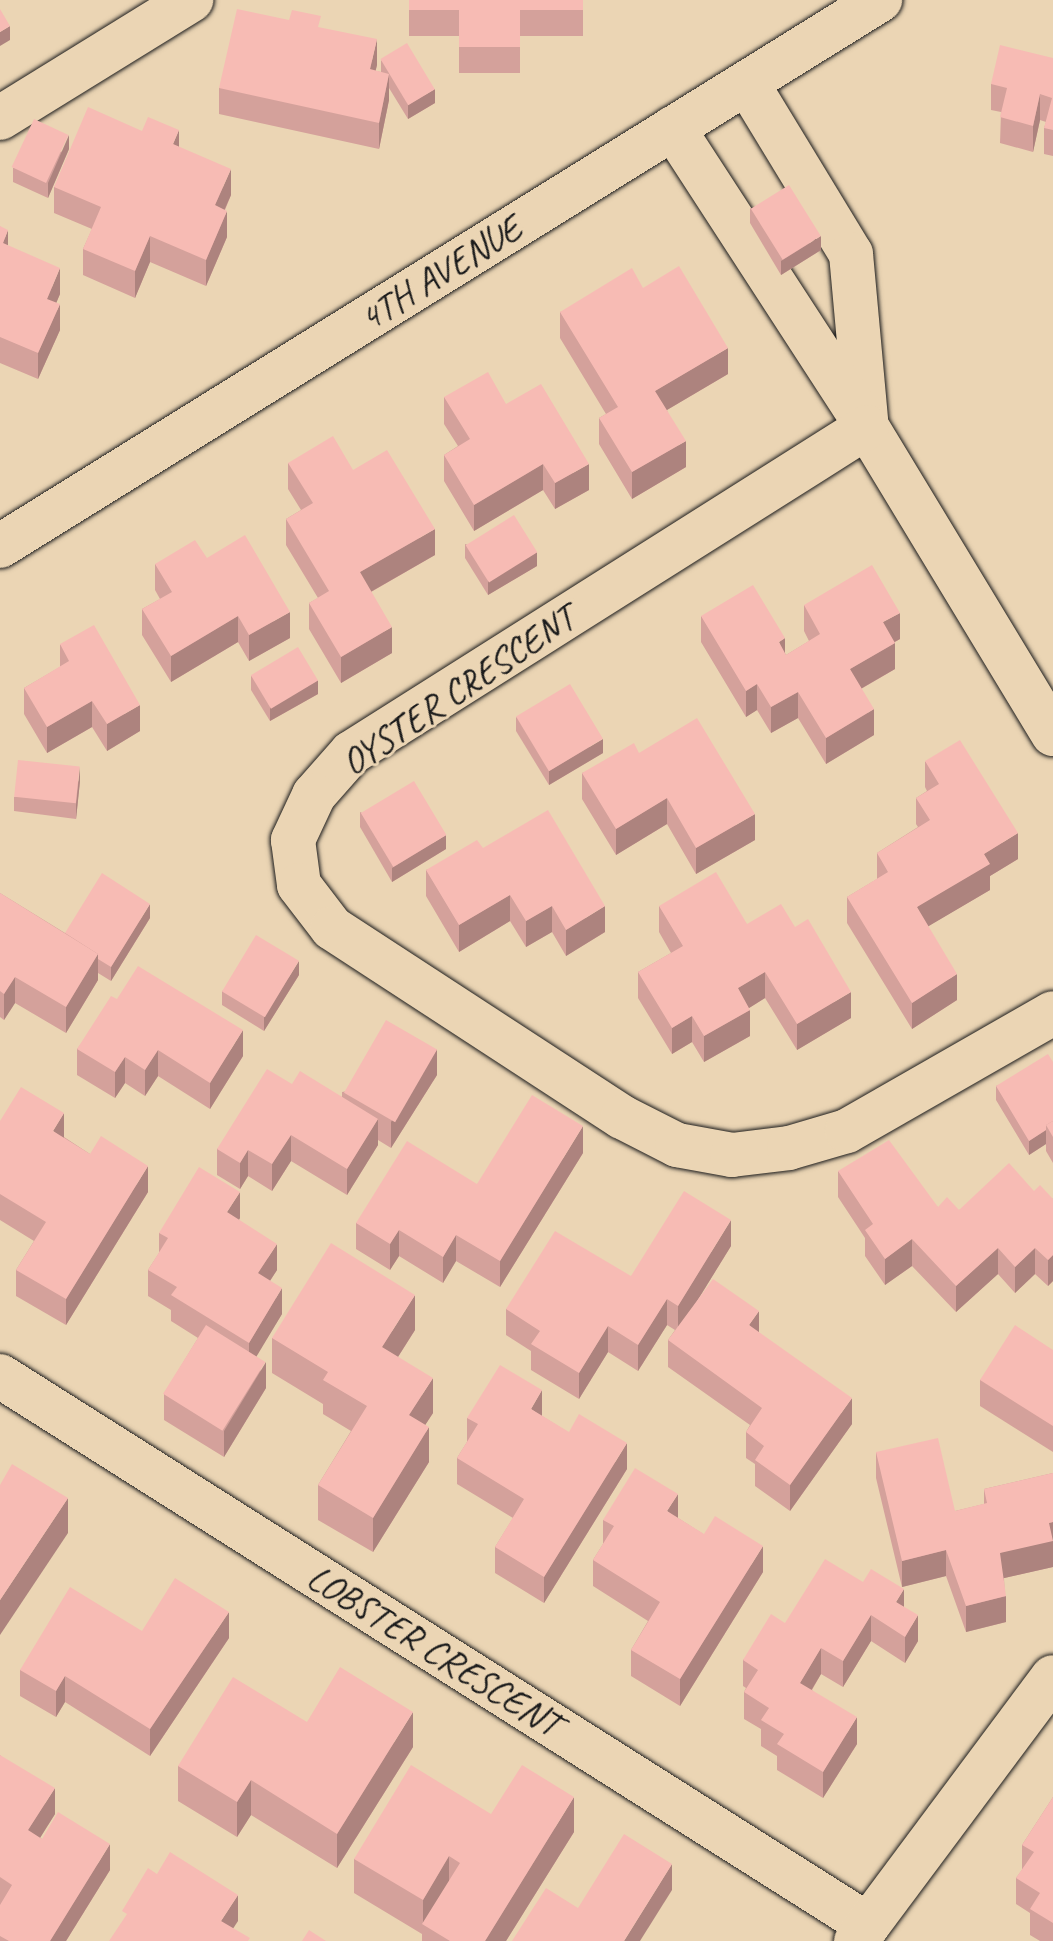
<!DOCTYPE html>
<html>
<head>
<meta charset="utf-8">
<style>
	body { margin:0 }
	#map { position:relative; width:1053px; height:1941px; overflow:hidden; background:#ebd5b4; font-family:Caveat,sans-serif }
	div>[style] { position:absolute }
	.roads { filter:drop-shadow(0 0 2px #1c1c1c) drop-shadow(0 0 2px #1c1c1c) }
	.minor>* { height:44px; margin:-22px; padding:0 22px; transform-origin:22px; border-radius:22px; background:#ebd5b4 }
	.wall>* { inset:0; background:#d4a19b }
	.shaded-wall>* { inset:0; background:#ad837e }
	.building>* { inset:0; background:#f7bbb4; transform-origin:0 0 }
	span { translate:-50% -50%; white-space:nowrap; text-align:center; line-height:1.15; -webkit-text-stroke:6px #ebd5b4; paint-order:stroke }
	.street-label { font-size:38px; color:#1c1c1c }
</style>
</head>
<body>
<div id="map">
	<div class="roads">
		<div class="minor">
			<div style="left:747px;top:83px;width:200px;rotate:58.7deg"></div>
			<div style="left:851px;top:254px;width:167px;rotate:84.8deg"></div>
			<div style="left:0;top:118px;width:225px;rotate:-31.7deg"></div>
			<div style="left:673px;top:128px;width:356px;rotate:57deg"></div>
			<div style="left:867px;top:427px;width:359px;rotate:58.8deg"></div>
			<div style="left:867px;top:427px;width:610px;rotate:147.72deg"></div>
			<div style="left:351px;top:753px;width:56px;rotate:131.4deg"></div>
			<div style="left:314px;top:795px;width:50px;rotate:115deg"></div>
			<div style="left:293px;top:840px;width:45px;rotate:82.4deg"></div>
			<div style="left:299px;top:885px;width:54px;rotate:52.5deg"></div>
			<div style="left:332px;top:928px;width:346px;rotate:33.1deg"></div>
			<div style="left:622px;top:1117px;width:62px;rotate:27deg"></div>
			<div style="left:677px;top:1145px;width:56px;rotate:10.3deg"></div>
			<div style="left:732px;top:1155px;width:57px;rotate:-7deg"></div>
			<div style="left:789px;top:1148px;width:60px;rotate:-16.3deg"></div>
			<div style="left:847px;top:1131px;width:237px;rotate:-29.8deg"></div>
			<div style="left:0;top:546px;width:1036px;rotate:-31.82deg"></div>
			<div style="left:0;top:1376px;width:1027px;rotate:32.31deg"></div>
			<div style="left:856px;top:1941px;width:329px;rotate:-53.3deg"></div>
		</div>
	</div>
	<div class="wall">
		<div style="clip-path:polygon(409px 0,583px 0,583px 36px,520px 36px,520px 73px,459px 73px,459px 36px,409px 36px)"></div>
		<div style="clip-path:polygon(321px 28px,377px 65px,375px 71px,381px 72px,381px 60px,435px 103px,408px 119px,389px 88px,389px 100px,379px 149px,219px 114px,219px 88px)"></div>
		<div style="clip-path:polygon(1053px 58px,1053px 156px,1044px 154px,1044px 128px,1046px 122px,1040px 120px,1033px 152px,1000px 143px,1001px 112px,991px 110px,991px 84px)"></div>
		<div style="clip-path:polygon(179px 147px,231px 195px,225px 210px,227px 237px,206px 286px,150px 262px,135px 298px,83px 275px,83px 249px,92px 229px,54px 213px,54px 187px)"></div>
		<div style="clip-path:polygon(69px 149px,48px 198px,13px 182px,13px 168px)"></div>
		<div style="clip-path:polygon(750px 208px,821px 250px,781px 275px,750px 223px)"></div>
		<div style="clip-path:polygon(0 226px,8px 246px,60px 294px,56px 303px,60px 330px,38px 379px,0 363px)"></div>
		<div style="clip-path:polygon(643px 288px,728px 374px,667px 410px,686px 467px,632px 499px,599px 444px,599px 418px,606px 414px,560px 338px,560px 312px)"></div>
		<div style="clip-path:polygon(444px 397px,506px 404px,589px 490px,555px 509px,543px 490px,474px 531px,444px 481px,444px 455px,458px 446px,444px 424px)"></div>
		<div style="clip-path:polygon(288px 463px,353px 470px,435px 555px,371px 592px,392px 653px,341px 683px,309px 629px,309px 603px,318px 598px,286px 545px,286px 519px,301px 510px,288px 489px)"></div>
		<div style="clip-path:polygon(465px 544px,537px 566px,488px 595px,465px 558px)"></div>
		<div style="clip-path:polygon(207px 558px,290px 638px,249px 661px,238px 642px,171px 682px,142px 635px,142px 609px,160px 599px,155px 590px,155px 564px)"></div>
		<div style="clip-path:polygon(804px 605px,900px 639px,895px 642px,895px 669px,861px 689px,874px 735px,826px 764px,798px 718px,771px 733px,757px 710px,746px 717px,701px 642px,701px 616px,785px 653px,786px 655px,809px 641px,804px 631px)"></div>
		<div style="clip-path:polygon(60px 644px,140px 731px,107px 751px,92px 727px,47px 753px,24px 714px,24px 688px,60px 667px)"></div>
		<div style="clip-path:polygon(251px 676px,318px 694px,270px 721px,251px 690px)"></div>
		<div style="clip-path:polygon(516px 717px,603px 753px,549px 785px,516px 731px)"></div>
		<div style="clip-path:polygon(639px 753px,755px 840px,696px 874px,667px 824px,616px 855px,582px 799px,582px 773px)"></div>
		<div style="clip-path:polygon(925px 761px,1018px 859px,990px 876px,990px 890px,928px 926px,957px 1000px,912px 1029px,847px 923px,847px 897px,877px 879px,877px 853px,918px 827px,916px 824px,916px 798px,927px 791px,925px 787px)"></div>
		<div style="clip-path:polygon(80px 781px,76px 819px,14px 811px,14px 797px)"></div>
		<div style="clip-path:polygon(360px 812px,446px 849px,392px 882px,360px 827px)"></div>
		<div style="clip-path:polygon(483px 848px,605px 932px,566px 956px,552px 932px,526px 947px,510px 921px,459px 952px,426px 896px,426px 870px)"></div>
		<div style="clip-path:polygon(0 893px,65px 933px,150px 918px,111px 981px,98px 973px,98px 980px,66px 1033px,15px 1003px,4px 1020px,0 1017px)"></div>
		<div style="clip-path:polygon(659px 906px,747px 924px,851px 1018px,797px 1050px,765px 998px,749px 1008px,750px 1036px,704px 1062px,692px 1042px,672px 1054px,638px 998px,638px 972px,671px 953px,659px 932px)"></div>
		<div style="clip-path:polygon(299px 975px,264px 1031px,222px 1005px,222px 991px)"></div>
		<div style="clip-path:polygon(117px 999px,243px 1056px,210px 1109px,158px 1076px,145px 1096px,125px 1083px,115px 1098px,77px 1075px,77px 1049px)"></div>
		<div style="clip-path:polygon(1053px 1062px,1053px 1163px,1046px 1151px,1046px 1144px,1029px 1155px,996px 1100px,996px 1086px)"></div>
		<div style="clip-path:polygon(437px 1075px,391px 1148px,378px 1140px,378px 1145px,347px 1195px,291px 1161px,272px 1191px,248px 1176px,240px 1189px,217px 1175px,217px 1149px,292px 1084px,342px 1097px,342px 1092px)"></div>
		<div style="clip-path:polygon(0 1121px,64px 1137px,148px 1192px,66px 1325px,16px 1296px,16px 1270px,34px 1241px,0 1220px)"></div>
		<div style="clip-path:polygon(583px 1153px,500px 1287px,456px 1261px,443px 1283px,399px 1256px,390px 1270px,356px 1249px,356px 1223px,477px 1184px)"></div>
		<div style="clip-path:polygon(838px 1171px,938px 1207px,959px 1210px,1034px 1191px,1053px 1199px,1053px 1281px,1048px 1286px,1035px 1274px,1015px 1293px,998px 1274px,956px 1312px,912px 1266px,885px 1285px,865px 1256px,865px 1238px,838px 1197px)"></div>
		<div style="clip-path:polygon(240px 1218px,239px 1220px,277px 1270px,270px 1281px,282px 1314px,256px 1356px,266px 1388px,224px 1457px,164px 1420px,164px 1394px,198px 1338px,171px 1321px,171px 1310px,148px 1296px,148px 1270px,159px 1253px,159px 1233px)"></div>
		<div style="clip-path:polygon(731px 1246px,697px 1301px,759px 1333px,852px 1424px,790px 1511px,755px 1486px,755px 1464px,746px 1458px,746px 1432px,750px 1425px,668px 1367px,668px 1340px,675px 1330px,667px 1325px,638px 1371px,608px 1352px,579px 1399px,531px 1370px,531px 1351px,506px 1335px,506px 1309px,631px 1276px)"></div>
		<div style="clip-path:polygon(415px 1330px,398px 1357px,433px 1413px,425px 1425px,429px 1462px,373px 1552px,318px 1520px,318px 1485px,351px 1431px,323px 1414px,323px 1404px,272px 1373px,272px 1338px)"></div>
		<div style="clip-path:polygon(1053px 1350px,1053px 1452px,980px 1406px,980px 1380px)"></div>
		<div style="clip-path:polygon(542px 1416px,627px 1469px,544px 1603px,495px 1573px,495px 1547px,513px 1518px,457px 1484px,457px 1458px,467px 1442px,467px 1418px)"></div>
		<div style="clip-path:polygon(876px 1452px,955px 1511px,984px 1504px,984px 1489px,1053px 1473px,1053px 1567px,1004px 1578px,1006px 1622px,966px 1632px,946px 1576px,902px 1587px,876px 1478px)"></div>
		<div style="clip-path:polygon(678px 1518px,763px 1572px,680px 1706px,631px 1676px,631px 1650px,648px 1621px,593px 1586px,593px 1560px,603px 1544px,603px 1520px)"></div>
		<div style="clip-path:polygon(904px 1607px,918px 1641px,905px 1663px,871px 1641px,843px 1687px,821px 1674px,812px 1690px,857px 1744px,823px 1798px,777px 1770px,777px 1756px,761px 1746px,761px 1729px,744px 1719px,744px 1692px,746px 1688px,743px 1686px,743px 1660px,785px 1623px)"></div>
		<div style="clip-path:polygon(142px 1631px,229px 1638px,150px 1756px,65px 1702px,56px 1717px,20px 1696px,20px 1670px)"></div>
		<div style="clip-path:polygon(307px 1722px,413px 1747px,337px 1868px,251px 1815px,237px 1837px,178px 1801px,178px 1766px)"></div>
		<div style="clip-path:polygon(0 1755px,55px 1814px,40px 1838px,110px 1870px,66px 1941px,0 1941px)"></div>
		<div style="clip-path:polygon(1053px 1797px,1053px 1941px,1040px 1941px,1030px 1935px,1030px 1913px,1016px 1904px,1016px 1878px,1022px 1870px,1022px 1845px)"></div>
		<div style="clip-path:polygon(491px 1814px,574px 1832px,506px 1941px,422px 1941px,422px 1934px,354px 1893px,354px 1859px)"></div>
	</div>
	<div class="shaded-wall">
		<div style="clip-path:polygon(10px 26px,10px 40px,0 46px,0 32px)"></div>
		<div style="clip-path:polygon(377px 39px,377px 65px,370px 95px,370px 69px)"></div>
		<div style="clip-path:polygon(389px 74px,389px 100px,379px 149px,379px 123px)"></div>
		<div style="clip-path:polygon(435px 89px,435px 103px,408px 119px,408px 105px)"></div>
		<div style="clip-path:polygon(1040px 94px,1040px 120px,1033px 152px,1033px 126px)"></div>
		<div style="clip-path:polygon(179px 130px,179px 156px,173px 144px)"></div>
		<div style="clip-path:polygon(69px 135px,69px 149px,48px 198px,48px 183px)"></div>
		<div style="clip-path:polygon(231px 169px,231px 195px,215px 231px,215px 205px)"></div>
		<div style="clip-path:polygon(227px 211px,227px 237px,206px 286px,206px 260px)"></div>
		<div style="clip-path:polygon(8px 230px,8px 256px,3px 243px)"></div>
		<div style="clip-path:polygon(150px 236px,150px 262px,135px 298px,135px 271px)"></div>
		<div style="clip-path:polygon(821px 236px,821px 250px,781px 275px,781px 261px)"></div>
		<div style="clip-path:polygon(60px 268px,60px 294px,47px 325px,47px 299px)"></div>
		<div style="clip-path:polygon(60px 304px,60px 330px,38px 379px,38px 353px)"></div>
		<div style="clip-path:polygon(728px 348px,728px 374px,655px 417px,655px 391px)"></div>
		<div style="clip-path:polygon(686px 441px,686px 467px,632px 499px,632px 472px)"></div>
		<div style="clip-path:polygon(543px 464px,543px 490px,474px 531px,474px 505px)"></div>
		<div style="clip-path:polygon(589px 464px,589px 490px,555px 509px,555px 483px)"></div>
		<div style="clip-path:polygon(435px 529px,435px 555px,360px 598px,360px 572px)"></div>
		<div style="clip-path:polygon(537px 552px,537px 566px,488px 595px,488px 581px)"></div>
		<div style="clip-path:polygon(290px 612px,290px 638px,249px 661px,249px 635px)"></div>
		<div style="clip-path:polygon(900px 613px,900px 639px,883px 648px,883px 622px)"></div>
		<div style="clip-path:polygon(238px 616px,238px 642px,171px 682px,171px 656px)"></div>
		<div style="clip-path:polygon(392px 627px,392px 653px,341px 683px,341px 657px)"></div>
		<div style="clip-path:polygon(785px 638px,785px 664px,779px 642px)"></div>
		<div style="clip-path:polygon(895px 643px,895px 669px,850px 695px,850px 669px)"></div>
		<div style="clip-path:polygon(318px 680px,318px 694px,270px 721px,270px 707px)"></div>
		<div style="clip-path:polygon(757px 684px,757px 710px,746px 717px,746px 691px)"></div>
		<div style="clip-path:polygon(798px 692px,798px 718px,771px 733px,771px 707px)"></div>
		<div style="clip-path:polygon(92px 701px,92px 727px,47px 753px,47px 727px)"></div>
		<div style="clip-path:polygon(140px 705px,140px 731px,107px 751px,107px 724px)"></div>
		<div style="clip-path:polygon(874px 709px,874px 735px,826px 764px,826px 738px)"></div>
		<div style="clip-path:polygon(603px 739px,603px 753px,549px 785px,549px 771px)"></div>
		<div style="clip-path:polygon(80px 767px,80px 781px,76px 819px,76px 805px)"></div>
		<div style="clip-path:polygon(667px 798px,667px 824px,616px 855px,616px 829px)"></div>
		<div style="clip-path:polygon(755px 814px,755px 840px,696px 874px,696px 848px)"></div>
		<div style="clip-path:polygon(1018px 833px,1018px 859px,990px 876px,990px 890px,917px 933px,917px 907px,984px 854px)"></div>
		<div style="clip-path:polygon(446px 835px,446px 849px,392px 882px,392px 868px)"></div>
		<div style="clip-path:polygon(510px 895px,510px 921px,459px 952px,459px 925px)"></div>
		<div style="clip-path:polygon(150px 904px,150px 918px,111px 981px,111px 967px)"></div>
		<div style="clip-path:polygon(552px 906px,552px 932px,526px 947px,526px 921px)"></div>
		<div style="clip-path:polygon(605px 906px,605px 932px,566px 956px,566px 930px)"></div>
		<div style="clip-path:polygon(98px 954px,98px 980px,66px 1033px,66px 1007px)"></div>
		<div style="clip-path:polygon(299px 961px,299px 975px,264px 1031px,264px 1017px)"></div>
		<div style="clip-path:polygon(765px 972px,765px 998px,738px 1015px,738px 988px)"></div>
		<div style="clip-path:polygon(957px 974px,957px 1000px,912px 1029px,912px 1003px)"></div>
		<div style="clip-path:polygon(15px 977px,15px 1003px,4px 1020px,4px 994px)"></div>
		<div style="clip-path:polygon(851px 992px,851px 1018px,797px 1050px,797px 1024px)"></div>
		<div style="clip-path:polygon(750px 1010px,750px 1036px,704px 1062px,704px 1036px)"></div>
		<div style="clip-path:polygon(692px 1016px,692px 1042px,672px 1054px,672px 1028px)"></div>
		<div style="clip-path:polygon(243px 1030px,243px 1056px,210px 1109px,210px 1083px)"></div>
		<div style="clip-path:polygon(437px 1049px,437px 1075px,391px 1148px,391px 1122px)"></div>
		<div style="clip-path:polygon(158px 1050px,158px 1076px,145px 1096px,145px 1070px)"></div>
		<div style="clip-path:polygon(125px 1057px,125px 1083px,115px 1098px,115px 1072px)"></div>
		<div style="clip-path:polygon(64px 1113px,64px 1140px,53px 1131px)"></div>
		<div style="clip-path:polygon(378px 1119px,378px 1145px,347px 1195px,347px 1169px)"></div>
		<div style="clip-path:polygon(583px 1126px,583px 1153px,500px 1287px,500px 1261px)"></div>
		<div style="clip-path:polygon(1046px 1130px,1046px 1144px,1029px 1155px,1029px 1141px)"></div>
		<div style="clip-path:polygon(291px 1135px,291px 1161px,272px 1191px,272px 1164px)"></div>
		<div style="clip-path:polygon(248px 1150px,248px 1176px,240px 1189px,240px 1163px)"></div>
		<div style="clip-path:polygon(148px 1166px,148px 1192px,66px 1325px,66px 1299px)"></div>
		<div style="clip-path:polygon(240px 1192px,240px 1218px,227px 1238px,227px 1212px)"></div>
		<div style="clip-path:polygon(731px 1220px,731px 1246px,678px 1332px,678px 1306px)"></div>
		<div style="clip-path:polygon(399px 1230px,399px 1256px,390px 1270px,390px 1244px)"></div>
		<div style="clip-path:polygon(456px 1235px,456px 1261px,443px 1283px,443px 1257px)"></div>
		<div style="clip-path:polygon(912px 1239px,912px 1266px,885px 1285px,885px 1259px)"></div>
		<div style="clip-path:polygon(277px 1244px,277px 1270px,258px 1299px,258px 1273px)"></div>
		<div style="clip-path:polygon(998px 1248px,998px 1274px,956px 1312px,956px 1286px)"></div>
		<div style="clip-path:polygon(1035px 1248px,1035px 1274px,1015px 1293px,1015px 1267px)"></div>
		<div style="clip-path:polygon(1053px 1255px,1053px 1281px,1048px 1286px,1048px 1260px)"></div>
		<div style="clip-path:polygon(282px 1288px,282px 1314px,249px 1369px,249px 1343px)"></div>
		<div style="clip-path:polygon(415px 1295px,415px 1330px,382px 1382px,382px 1347px)"></div>
		<div style="clip-path:polygon(667px 1299px,667px 1325px,638px 1371px,638px 1345px)"></div>
		<div style="clip-path:polygon(759px 1311px,759px 1337px,749px 1325px)"></div>
		<div style="clip-path:polygon(608px 1326px,608px 1352px,579px 1399px,579px 1373px)"></div>
		<div style="clip-path:polygon(266px 1362px,266px 1388px,224px 1457px,224px 1431px)"></div>
		<div style="clip-path:polygon(433px 1378px,433px 1413px,409px 1450px,409px 1415px)"></div>
		<div style="clip-path:polygon(542px 1390px,542px 1417px,531px 1409px)"></div>
		<div style="clip-path:polygon(852px 1398px,852px 1424px,790px 1511px,790px 1485px)"></div>
		<div style="clip-path:polygon(429px 1427px,429px 1462px,373px 1552px,373px 1518px)"></div>
		<div style="clip-path:polygon(627px 1443px,627px 1469px,544px 1603px,544px 1577px)"></div>
		<div style="clip-path:polygon(678px 1494px,678px 1520px,667px 1511px)"></div>
		<div style="clip-path:polygon(68px 1498px,68px 1533px,0 1635px,0 1600px)"></div>
		<div style="clip-path:polygon(1053px 1522px,1053px 1567px,1000px 1579px,1000px 1553px,1049px 1523px)"></div>
		<div style="clip-path:polygon(763px 1546px,763px 1572px,680px 1706px,680px 1679px)"></div>
		<div style="clip-path:polygon(946px 1550px,946px 1576px,902px 1587px,902px 1561px)"></div>
		<div style="clip-path:polygon(904px 1589px,904px 1615px,896px 1602px)"></div>
		<div style="clip-path:polygon(1006px 1596px,1006px 1622px,966px 1632px,966px 1606px)"></div>
		<div style="clip-path:polygon(229px 1612px,229px 1638px,150px 1756px,150px 1729px)"></div>
		<div style="clip-path:polygon(871px 1615px,871px 1641px,843px 1687px,843px 1661px)"></div>
		<div style="clip-path:polygon(918px 1615px,918px 1641px,905px 1663px,905px 1637px)"></div>
		<div style="clip-path:polygon(821px 1648px,821px 1674px,800px 1709px,800px 1683px)"></div>
		<div style="clip-path:polygon(65px 1676px,65px 1702px,56px 1717px,56px 1691px)"></div>
		<div style="clip-path:polygon(413px 1712px,413px 1747px,337px 1868px,337px 1834px)"></div>
		<div style="clip-path:polygon(857px 1717px,857px 1744px,823px 1798px,823px 1772px)"></div>
		<div style="clip-path:polygon(251px 1780px,251px 1815px,237px 1837px,237px 1802px)"></div>
		<div style="clip-path:polygon(55px 1788px,55px 1814px,28px 1857px,28px 1830px)"></div>
		<div style="clip-path:polygon(574px 1797px,574px 1832px,506px 1941px,485px 1941px)"></div>
		<div style="clip-path:polygon(110px 1844px,110px 1870px,66px 1941px,50px 1941px)"></div>
		<div style="clip-path:polygon(449px 1856px,449px 1891px,423px 1924px,423px 1900px)"></div>
		<div style="clip-path:polygon(672px 1864px,672px 1890px,640px 1941px,624px 1941px)"></div>
		<div style="clip-path:polygon(238px 1895px,238px 1921px,225px 1941px,221px 1921px)"></div>
	</div>
	<div class="building">
		<div style="clip-path:polygon(409px 0,583px 0,583px 10px,520px 10px,520px 47px,459px 47px,459px 10px,409px 10px)"></div>
		<div style="clip-path:polygon(0 9px,10px 26px,0 32px)"></div>
		<div style="clip-path:polygon(237px 9px,289px 20px,292px 10px,321px 16px,318px 27px,377px 39px,370px 69px,389px 74px,379px 123px,219px 88px)"></div>
		<div style="left:407px;top:43px;width:54px;height:31px;rotate:59deg"></div>
		<div style="clip-path:polygon(1000px 45px,1053px 58px,1053px 130px,1044px 128px,1052px 98px,1040px 94px,1033px 126px,1000px 117px,1007px 88px,991px 84px)"></div>
		<div style="clip-path:polygon(88px 107px,142px 131px,148px 117px,179px 130px,173px 144px,231px 169px,215px 205px,227px 211px,206px 260px,150px 236px,135px 271px,83px 249px,101px 207px,54px 187px)"></div>
		<div style="left:34px;top:119px;width:38px;height:53px;rotate:25deg"></div>
		<div style="left:789px;top:185px;width:60px;height:45px;rotate:58deg"></div>
		<div style="clip-path:polygon(0 226px,8px 230px,3px 243px,60px 268px,47px 299px,60px 304px,38px 353px,0 337px)"></div>
		<div style="clip-path:polygon(679px 266px,728px 348px,655px 391px,686px 441px,632px 472px,599px 418px,618px 407px,560px 312px,632px 268px,643px 288px)"></div>
		<div style="clip-path:polygon(488px 372px,506px 404px,541px 384px,589px 464px,555px 483px,543px 464px,474px 505px,444px 455px,470px 439px,444px 397px)"></div>
		<div style="clip-path:polygon(333px 436px,353px 470px,387px 450px,435px 529px,360px 572px,392px 627px,341px 657px,309px 603px,329px 591px,286px 519px,313px 503px,288px 463px)"></div>
		<div style="left:514px;top:515px;width:44px;height:57px;rotate:58deg"></div>
		<div style="clip-path:polygon(245px 535px,290px 612px,249px 635px,238px 616px,171px 656px,142px 609px,172px 592px,155px 564px,195px 540px,207px 558px)"></div>
		<div style="clip-path:polygon(872px 565px,900px 613px,883px 622px,895px 643px,850px 669px,874px 709px,826px 738px,798px 692px,771px 707px,757px 684px,746px 691px,701px 616px,753px 585px,785px 638px,779px 642px,786px 655px,820px 634px,804px 605px)"></div>
		<div style="clip-path:polygon(94px 625px,140px 705px,107px 724px,92px 701px,47px 727px,24px 688px,69px 661px,60px 644px)"></div>
		<div style="left:298px;top:647px;width:39px;height:55px;rotate:59deg"></div>
		<div style="left:570px;top:684px;width:64px;height:63px;rotate:59deg"></div>
		<div style="clip-path:polygon(697px 718px,755px 814px,696px 848px,667px 798px,616px 829px,582px 773px,634px 743px,639px 753px)"></div>
		<div style="clip-path:polygon(960px 740px,1018px 833px,984px 854px,990px 864px,917px 907px,957px 974px,912px 1003px,847px 897px,888px 872px,877px 853px,930px 820px,916px 798px,939px 784px,925px 761px)"></div>
		<div style="left:18px;top:760px;width:62px;height:37px;rotate:6deg"></div>
		<div style="left:414px;top:781px;width:63px;height:62px;rotate:59deg"></div>
		<div style="clip-path:polygon(548px 810px,605px 906px,566px 930px,552px 906px,526px 921px,510px 895px,459px 925px,426px 870px,477px 840px,483px 848px)"></div>
		<div style="clip-path:polygon(716px 872px,747px 924px,781px 904px,795px 927px,808px 919px,851px 992px,797px 1024px,765px 972px,738px 988px,750px 1010px,704px 1036px,692px 1016px,672px 1028px,638px 972px,683px 946px,659px 906px)"></div>
		<div style="clip-path:polygon(102px 873px,150px 904px,111px 967px,98px 959px,98px 954px,65px 933px)"></div>
		<div style="clip-path:polygon(0 893px,98px 954px,66px 1007px,15px 977px,4px 994px,0 991px)"></div>
		<div style="left:256px;top:935px;width:50px;height:66px;rotate:31deg"></div>
		<div style="clip-path:polygon(138px 966px,243px 1030px,210px 1083px,158px 1050px,145px 1070px,125px 1057px,115px 1072px,77px 1049px,111px 996px,117px 999px)"></div>
		<div style="left:386px;top:1020px;width:59px;height:84px;rotate:30deg"></div>
		<div style="clip-path:polygon(1048px 1054px,1053px 1062px,1053px 1121px,1046px 1125px,1046px 1130px,1029px 1141px,996px 1086px)"></div>
		<div style="clip-path:polygon(267px 1069px,292px 1084px,300px 1071px,378px 1119px,347px 1169px,291px 1135px,272px 1164px,248px 1150px,240px 1163px,217px 1149px)"></div>
		<div style="clip-path:polygon(21px 1087px,64px 1113px,53px 1131px,90px 1154px,101px 1136px,148px 1166px,66px 1299px,16px 1270px,46px 1222px,0 1194px,0 1121px)"></div>
		<div style="clip-path:polygon(532px 1095px,583px 1126px,500px 1261px,456px 1235px,443px 1257px,399px 1230px,390px 1244px,356px 1223px,407px 1141px,477px 1184px)"></div>
		<div style="clip-path:polygon(1053px 1121px,1053px 1137px,1046px 1125px)"></div>
		<div style="clip-path:polygon(889px 1140px,938px 1207px,947px 1197px,959px 1210px,1009px 1163px,1034px 1191px,1040px 1185px,1053px 1199px,1053px 1255px,1048px 1260px,1035px 1248px,1015px 1267px,998px 1248px,956px 1286px,912px 1239px,885px 1259px,865px 1230px,873px 1224px,838px 1171px)"></div>
		<div style="clip-path:polygon(199px 1167px,240px 1192px,227px 1212px,277px 1244px,258px 1273px,282px 1288px,249px 1343px,171px 1295px,177px 1287px,148px 1270px,168px 1238px,159px 1233px)"></div>
		<div style="clip-path:polygon(684px 1191px,731px 1220px,678px 1306px,667px 1299px,638px 1345px,608px 1326px,579px 1373px,531px 1344px,540px 1331px,506px 1309px,555px 1231px,631px 1276px)"></div>
		<div style="clip-path:polygon(331px 1243px,415px 1295px,382px 1347px,433px 1378px,409px 1415px,429px 1427px,373px 1518px,318px 1485px,367px 1406px,323px 1380px,328px 1372px,272px 1338px)"></div>
		<div style="clip-path:polygon(713px 1279px,759px 1311px,749px 1325px,852px 1398px,790px 1485px,755px 1460px,764px 1446px,746px 1432px,762px 1408px,668px 1340px)"></div>
		<div style="left:206px;top:1325px;width:70px;height:81px;rotate:32deg"></div>
		<div style="clip-path:polygon(1015px 1325px,1053px 1350px,1053px 1426px,980px 1380px)"></div>
		<div style="clip-path:polygon(500px 1365px,542px 1390px,531px 1409px,569px 1432px,579px 1414px,627px 1443px,544px 1577px,495px 1547px,524px 1499px,457px 1458px,478px 1424px,467px 1418px)"></div>
		<div style="clip-path:polygon(938px 1438px,955px 1511px,987px 1503px,984px 1489px,1053px 1473px,1053px 1522px,1049px 1523px,1053px 1541px,1000px 1553px,1006px 1596px,966px 1606px,946px 1550px,902px 1561px,876px 1452px)"></div>
		<div style="clip-path:polygon(12px 1464px,68px 1498px,0 1600px,0 1485px)"></div>
		<div style="clip-path:polygon(635px 1468px,678px 1494px,667px 1511px,704px 1534px,715px 1516px,763px 1546px,680px 1679px,631px 1650px,660px 1602px,593px 1560px,614px 1526px,603px 1520px)"></div>
		<div style="clip-path:polygon(825px 1559px,863px 1582px,871px 1569px,904px 1589px,896px 1602px,918px 1615px,905px 1637px,871px 1615px,843px 1661px,821px 1648px,800px 1683px,857px 1717px,823px 1772px,777px 1744px,784px 1734px,761px 1720px,769px 1708px,744px 1692px,758px 1670px,743px 1660px,771px 1614px,785px 1623px)"></div>
		<div style="clip-path:polygon(175px 1578px,229px 1612px,150px 1729px,65px 1676px,56px 1691px,20px 1670px,70px 1587px,142px 1631px)"></div>
		<div style="clip-path:polygon(340px 1667px,413px 1712px,337px 1834px,251px 1780px,237px 1802px,178px 1766px,233px 1677px,307px 1722px)"></div>
		<div style="clip-path:polygon(0 1755px,55px 1788px,28px 1830px,42px 1839px,58px 1812px,110px 1844px,50px 1941px,9px 1941px,0 1936px,0 1905px,12px 1885px,0 1877px)"></div>
		<div style="clip-path:polygon(411px 1765px,491px 1814px,522px 1765px,574px 1797px,485px 1941px,450px 1941px,422px 1924px,460px 1863px,449px 1856px,423px 1900px,354px 1859px)"></div>
		<div style="clip-path:polygon(1053px 1797px,1053px 1923px,1030px 1909px,1040px 1893px,1016px 1878px,1034px 1852px,1022px 1845px)"></div>
		<div style="clip-path:polygon(624px 1834px,672px 1864px,624px 1941px,512px 1941px,546px 1888px,578px 1908px)"></div>
		<div style="clip-path:polygon(170px 1852px,238px 1895px,221px 1921px,250px 1938px,248px 1941px,109px 1941px,127px 1914px,122px 1911px,148px 1868px,157px 1874px)"></div>
		<div style="clip-path:polygon(309px 1930px,326px 1941px,302px 1941px)"></div>
	</div>
	<div class="street-label">
		<span style="left:440px;top:273px;rotate:-32deg">4TH AVENUE</span>
		<span style="left:458px;top:690px;rotate:-34deg">OYSTER CRESCENT</span>
		<span style="left:434px;top:1650px;rotate:32deg">LOBSTER CRESCENT</span>
	</div>
</div>
</body>
</html>
